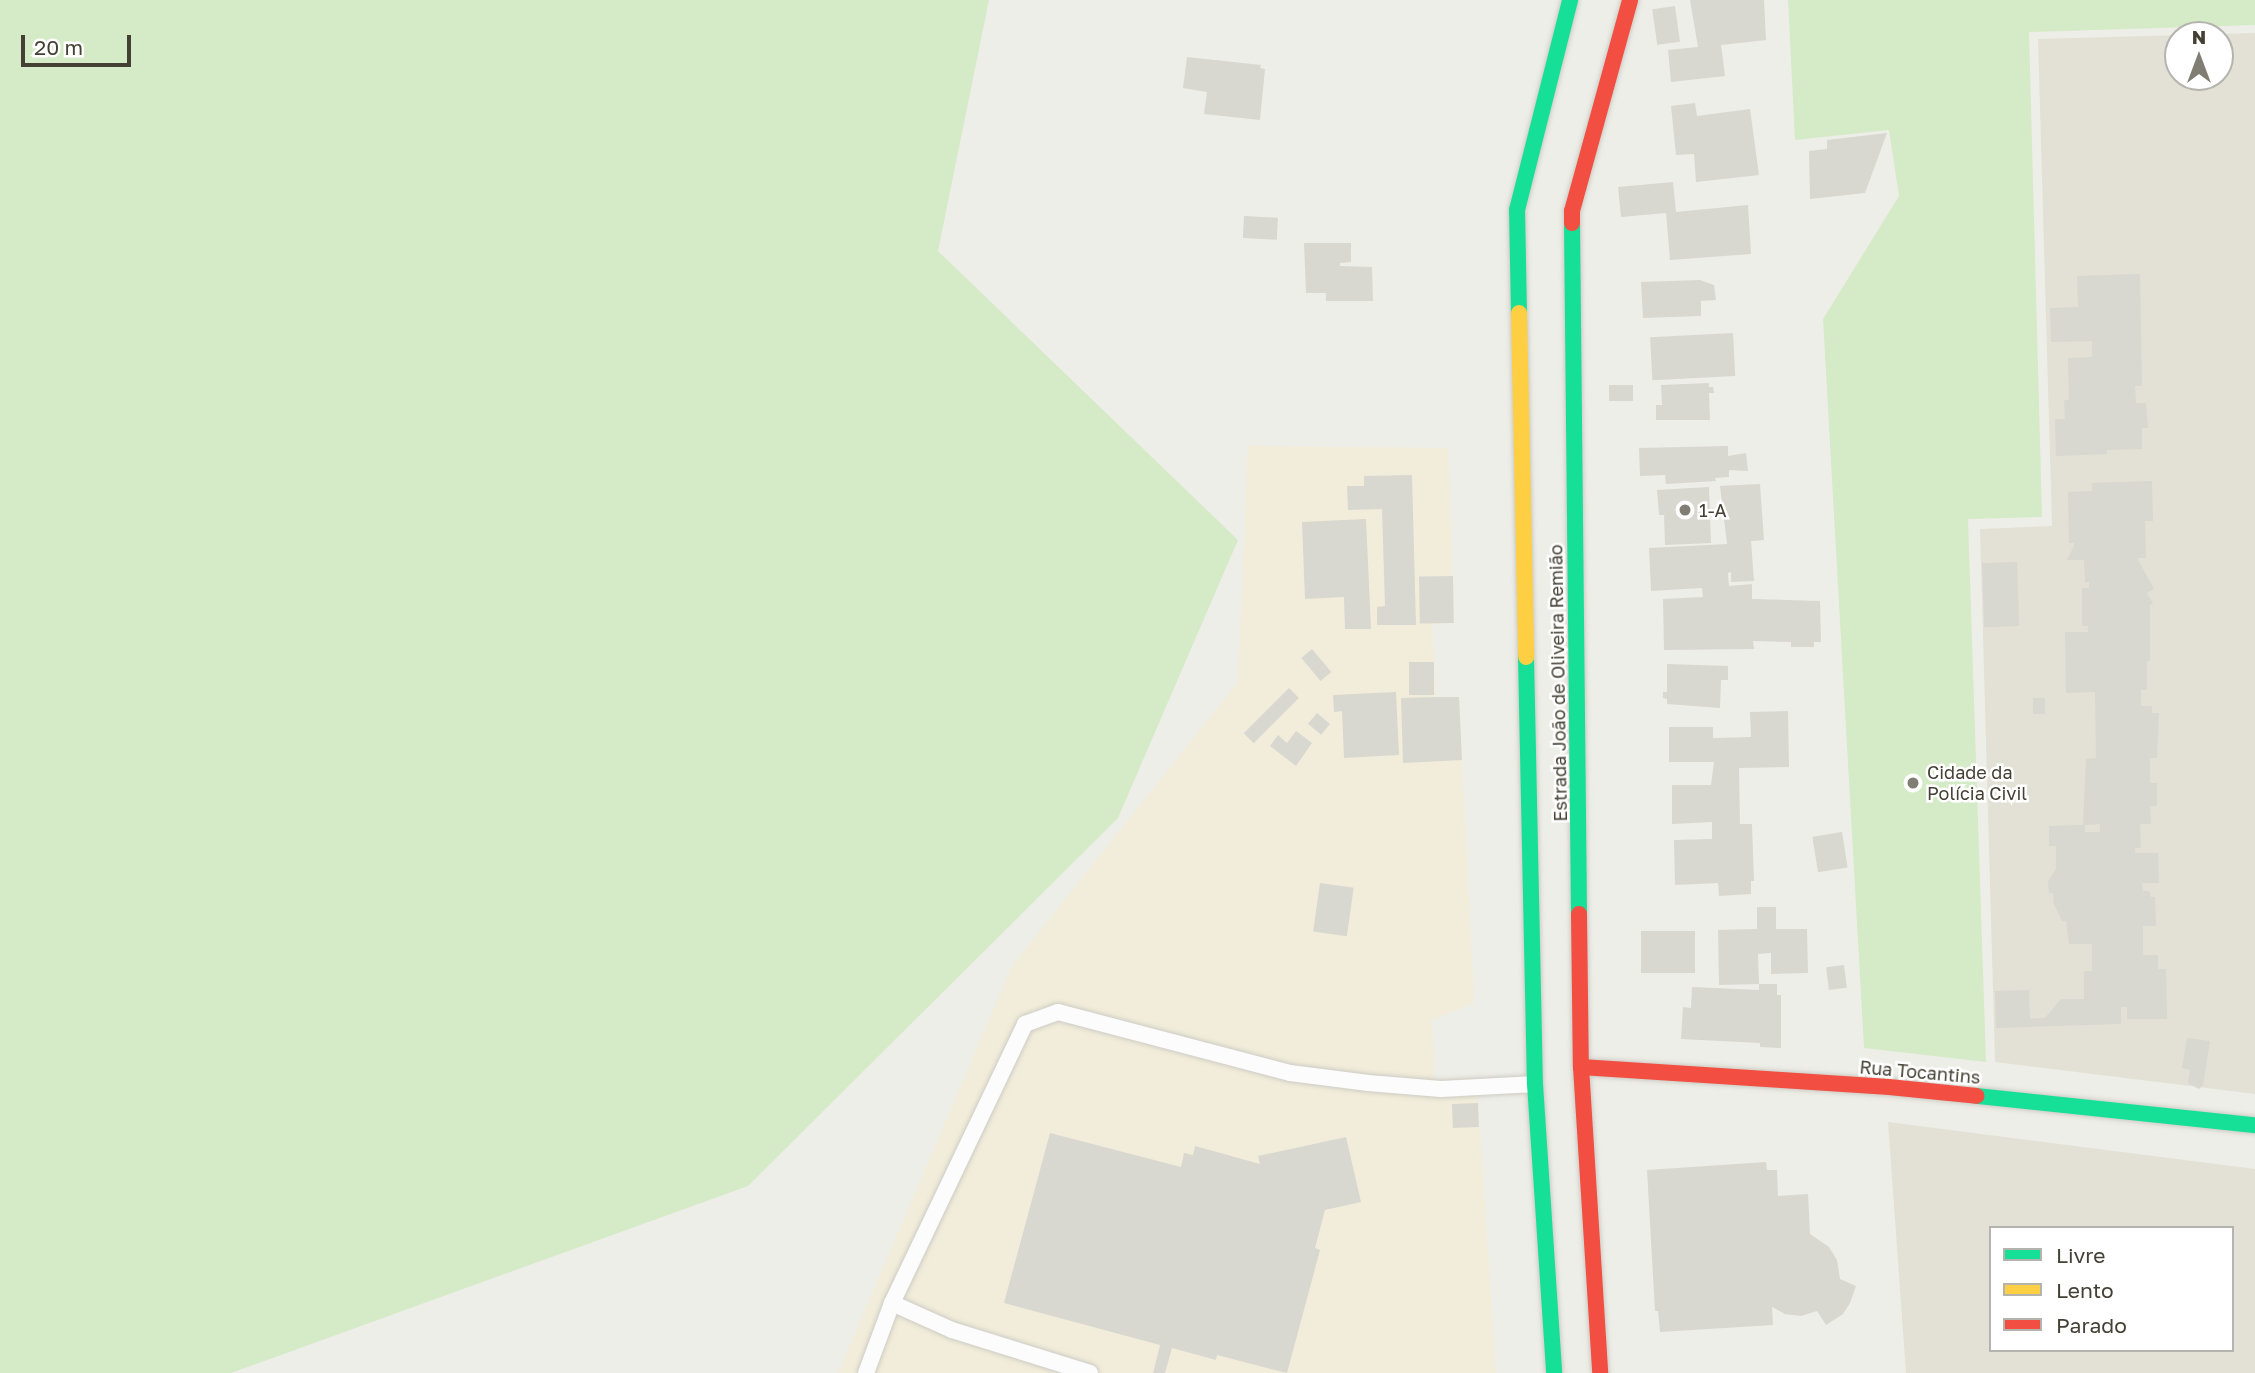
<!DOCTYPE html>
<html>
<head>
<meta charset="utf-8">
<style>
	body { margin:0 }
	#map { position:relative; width:2255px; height:1373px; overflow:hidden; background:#eeeee8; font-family:"Golos Text",sans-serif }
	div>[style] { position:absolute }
	.residential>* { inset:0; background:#e3e1d5 }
	.commercial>* { inset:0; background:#f2edda }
	.green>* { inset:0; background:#d5eac7 }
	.building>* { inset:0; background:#d8d7d0; transform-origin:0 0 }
	.roads { filter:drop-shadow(0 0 2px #cdccc5) drop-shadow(0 0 2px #cdccc5) }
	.lane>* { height:16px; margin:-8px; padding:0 8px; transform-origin:8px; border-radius:8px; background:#fcfcfc }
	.fast>* { height:16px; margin:-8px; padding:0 8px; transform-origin:8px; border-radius:8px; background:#16e098 }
	.slow>* { height:16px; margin:-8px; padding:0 8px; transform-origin:8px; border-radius:8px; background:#ffcf43 }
	.jam>* { height:16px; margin:-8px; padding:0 8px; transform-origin:8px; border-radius:8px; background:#f24e42 }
	.dots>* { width:19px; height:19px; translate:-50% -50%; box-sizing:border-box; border:4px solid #fff; border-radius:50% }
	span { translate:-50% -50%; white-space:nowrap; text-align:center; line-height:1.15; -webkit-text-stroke:5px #fff; paint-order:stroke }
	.poi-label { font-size:18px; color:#444134 }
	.left { translate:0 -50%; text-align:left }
	.street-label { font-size:18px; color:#444134 }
	.legend { position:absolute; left:1989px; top:1226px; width:245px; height:126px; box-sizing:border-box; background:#fff; border:2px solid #b4b3ae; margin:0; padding:9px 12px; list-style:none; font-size:21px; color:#444134 }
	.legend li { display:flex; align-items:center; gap:14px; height:35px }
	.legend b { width:35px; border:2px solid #b4b3ae }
	.north { position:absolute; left:2164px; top:21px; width:70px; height:70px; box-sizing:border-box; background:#fff; border:2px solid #b4b3ae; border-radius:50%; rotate:0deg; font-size:19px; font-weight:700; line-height:28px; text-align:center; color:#444134 }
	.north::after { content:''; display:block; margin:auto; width:24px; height:32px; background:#807e73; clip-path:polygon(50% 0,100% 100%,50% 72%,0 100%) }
	.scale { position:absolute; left:21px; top:35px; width:110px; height:32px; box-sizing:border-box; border:4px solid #444134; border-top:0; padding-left:9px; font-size:21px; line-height:24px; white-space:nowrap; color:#444134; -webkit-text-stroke:5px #fff; paint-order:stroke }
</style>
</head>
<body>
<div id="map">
	<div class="residential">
		<div style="clip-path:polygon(evenodd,2255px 33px,2255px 1094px,1995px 1062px,1980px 529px,2052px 526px,2038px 39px,2255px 33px,2178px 35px,2220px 35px,2220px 77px,2178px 77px,2178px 35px)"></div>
		<div style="clip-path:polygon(evenodd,1888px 1122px,2255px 1169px,2255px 1373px,1906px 1373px,1888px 1122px,1991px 1228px,2232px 1228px,2232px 1350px,1991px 1350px,1991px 1228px)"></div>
	</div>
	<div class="commercial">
		<div style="clip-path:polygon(1248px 446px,1448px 448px,1454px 623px,1432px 624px,1434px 662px,1436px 697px,1459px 697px,1474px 1003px,1432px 1020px,1435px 1080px,1479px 1078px,1478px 1103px,1496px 1373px,838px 1373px,1012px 966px,1238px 682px)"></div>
	</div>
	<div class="green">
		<div style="clip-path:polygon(0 0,989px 0,938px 251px,1238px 540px,1118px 818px,748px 1186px,231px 1373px,0 1373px)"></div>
		<div style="clip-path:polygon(1788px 0,2255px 0,2255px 25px,2029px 32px,2042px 517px,1968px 519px,1986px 1062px,1864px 1048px,1823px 319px,1899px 196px,1889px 130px,1795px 140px)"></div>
	</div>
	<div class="building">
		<div style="clip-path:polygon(1690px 0,1764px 0,1766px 40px,1721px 45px,1725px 76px,1671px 82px,1668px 50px,1698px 47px)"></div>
		<div style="left:1675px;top:6px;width:36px;height:23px;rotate:82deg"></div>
		<div style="clip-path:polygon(1187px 57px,1261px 65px,1260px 68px,1265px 69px,1260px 120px,1204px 114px,1207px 92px,1183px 88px)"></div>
		<div style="clip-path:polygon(1695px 103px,1697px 116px,1750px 109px,1759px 175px,1696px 182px,1694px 154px,1676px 155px,1671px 106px)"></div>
		<div style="clip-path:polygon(1887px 133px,1865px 193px,1810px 199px,1809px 151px,1827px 149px,1827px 140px)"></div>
		<div style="clip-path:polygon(1673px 182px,1676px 212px,1748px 205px,1751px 254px,1670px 260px,1666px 213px,1621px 217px,1618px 187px)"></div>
		<div style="left:1244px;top:216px;width:34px;height:22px;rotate:3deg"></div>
		<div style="clip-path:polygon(1304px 243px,1351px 243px,1351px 262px,1340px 263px,1340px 266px,1372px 267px,1373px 301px,1326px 301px,1326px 293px,1306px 293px)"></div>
		<div style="clip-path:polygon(2140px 274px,2142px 386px,2135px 386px,2136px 403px,2146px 403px,2148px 428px,2142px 428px,2142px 449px,2107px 450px,2107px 454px,2056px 456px,2055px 419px,2065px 419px,2064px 400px,2069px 400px,2068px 358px,2092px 357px,2092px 341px,2051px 342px,2050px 308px,2078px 307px,2077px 276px)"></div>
		<div style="clip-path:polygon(1700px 280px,1714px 285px,1716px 300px,1701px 301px,1701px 316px,1643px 318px,1641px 282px)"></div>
		<div style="left:1733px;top:333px;width:43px;height:83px;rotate:87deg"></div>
		<div style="clip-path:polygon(1709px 383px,1709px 387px,1713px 387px,1714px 393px,1709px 393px,1710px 420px,1656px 420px,1656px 405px,1662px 405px,1661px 385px)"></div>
		<div style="left:1609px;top:385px;width:24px;height:16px"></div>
		<div style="clip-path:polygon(1728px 446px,1728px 456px,1746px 453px,1748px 471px,1729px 470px,1729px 477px,1715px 478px,1716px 481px,1666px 484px,1665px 475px,1640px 476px,1639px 448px)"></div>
		<div style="clip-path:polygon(1412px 475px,1416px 625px,1377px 625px,1377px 607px,1385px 606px,1382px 509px,1348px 510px,1347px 486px,1364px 486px,1364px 476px)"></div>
		<div style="clip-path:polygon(evenodd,2152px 481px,2153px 521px,2145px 521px,2146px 558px,2137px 558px,2154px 589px,2147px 593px,2153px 603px,2150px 605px,2150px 661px,2147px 661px,2147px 690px,2141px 690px,2141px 706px,2152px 706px,2152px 713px,2159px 713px,2157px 758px,2150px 758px,2150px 783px,2157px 783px,2157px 806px,2150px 806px,2151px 824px,2140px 824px,2141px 848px,2135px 848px,2135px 853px,2158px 853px,2159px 883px,2142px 883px,2143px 891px,2149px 891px,2151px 897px,2155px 897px,2156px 926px,2143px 926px,2143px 955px,2158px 955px,2158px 969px,2166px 969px,2167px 1019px,2127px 1019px,2127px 1007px,2121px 1007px,2121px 1024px,1996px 1028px,1995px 991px,2029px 990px,2030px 1019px,2045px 1018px,2061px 999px,2084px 999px,2084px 971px,2092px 971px,2092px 944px,2069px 944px,2066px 921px,2062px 921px,2054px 904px,2053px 893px,2049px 893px,2048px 881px,2056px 869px,2056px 846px,2049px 846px,2049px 826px,2083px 825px,2086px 759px,2096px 758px,2095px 692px,2066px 693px,2065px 632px,2088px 632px,2088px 626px,2082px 626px,2082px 588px,2089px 588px,2089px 582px,2085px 582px,2084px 560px,2067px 560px,2074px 546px,2074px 543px,2069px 543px,2068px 492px,2092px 491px,2092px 483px,2152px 481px,2100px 824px,2100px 832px,2085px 832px,2085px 825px,2100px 824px)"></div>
		<div style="clip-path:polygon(1760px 484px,1764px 540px,1751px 541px,1754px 581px,1731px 582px,1731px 572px,1728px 573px,1729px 586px,1752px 584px,1752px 599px,1820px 601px,1821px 642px,1814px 642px,1814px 647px,1791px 647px,1791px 642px,1753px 641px,1754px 649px,1664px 650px,1663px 599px,1703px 597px,1702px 588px,1651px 591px,1649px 548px,1727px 544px,1720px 486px)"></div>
		<div style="clip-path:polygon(1709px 487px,1711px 543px,1665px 545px,1664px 515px,1659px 515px,1657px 490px)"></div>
		<div style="clip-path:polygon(1366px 519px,1371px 629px,1345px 629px,1344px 597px,1305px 599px,1302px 522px)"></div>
		<div style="left:2017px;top:562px;width:64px;height:35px;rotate:88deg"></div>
		<div style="left:1453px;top:576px;width:47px;height:34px;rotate:89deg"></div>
		<div style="left:1312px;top:649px;width:30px;height:14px;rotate:50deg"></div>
		<div style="left:1409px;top:662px;width:25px;height:33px"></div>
		<div style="clip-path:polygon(1667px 664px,1728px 666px,1728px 680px,1721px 680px,1720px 708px,1667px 704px,1667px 699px,1663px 698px,1663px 692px,1667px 692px)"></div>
		<div style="left:1289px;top:688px;width:14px;height:64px;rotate:45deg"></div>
		<div style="clip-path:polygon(1396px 692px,1399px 755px,1344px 758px,1342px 711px,1334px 712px,1333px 695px)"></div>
		<div style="clip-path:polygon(1436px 697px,1459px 697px,1462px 760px,1403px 763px,1401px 698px)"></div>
		<div style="left:2033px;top:698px;width:12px;height:16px"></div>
		<div style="clip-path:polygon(1788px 711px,1789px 767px,1739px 768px,1740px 824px,1752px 824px,1754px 881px,1751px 881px,1751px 894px,1719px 896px,1718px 883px,1675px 885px,1674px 840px,1712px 839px,1712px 822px,1672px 824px,1672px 785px,1711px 785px,1714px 762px,1669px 762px,1669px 727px,1713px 727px,1713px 738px,1751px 737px,1750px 712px)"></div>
		<div style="left:1317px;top:713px;width:17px;height:14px;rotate:40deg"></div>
		<div style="clip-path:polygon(1296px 731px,1312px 743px,1296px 766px,1270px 746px,1278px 735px,1287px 743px)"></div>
		<div style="left:1842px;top:832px;width:36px;height:30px;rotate:81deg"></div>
		<div style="left:1320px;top:883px;width:34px;height:49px;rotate:8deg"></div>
		<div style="clip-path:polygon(1757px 907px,1776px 907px,1776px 929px,1807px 929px,1808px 973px,1771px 974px,1771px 953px,1758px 954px,1759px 984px,1719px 985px,1718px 930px,1757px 929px)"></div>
		<div style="left:1641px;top:931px;width:54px;height:42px"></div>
		<div style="left:1844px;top:965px;width:23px;height:18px;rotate:83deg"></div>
		<div style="clip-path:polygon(1759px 984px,1777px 984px,1777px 995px,1781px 995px,1781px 1048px,1760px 1047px,1760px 1043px,1681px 1039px,1683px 1007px,1691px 1008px,1692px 987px,1759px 990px)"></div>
		<div style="clip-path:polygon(2187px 1038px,2210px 1041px,2203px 1085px,2199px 1089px,2188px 1083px,2190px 1070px,2182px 1068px)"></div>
		<div style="left:1478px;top:1103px;width:24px;height:26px;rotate:88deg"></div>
		<div style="clip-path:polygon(1050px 1133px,1181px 1167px,1184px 1153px,1193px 1155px,1195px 1146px,1260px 1164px,1258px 1156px,1346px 1137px,1361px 1202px,1325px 1210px,1315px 1248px,1320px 1250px,1287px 1373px,1217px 1355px,1216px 1360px,1172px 1348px,1165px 1373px,1153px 1373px,1160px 1345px,1004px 1303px)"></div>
		<div style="clip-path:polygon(1766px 1162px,1767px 1170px,1777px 1170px,1778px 1196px,1808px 1194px,1810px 1234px,1829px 1247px,1837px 1260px,1840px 1279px,1856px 1286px,1850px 1303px,1843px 1314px,1826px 1325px,1817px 1311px,1801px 1316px,1785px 1314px,1772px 1307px,1773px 1325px,1660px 1332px,1658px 1311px,1655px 1311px,1647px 1170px)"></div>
	</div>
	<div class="roads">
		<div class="lane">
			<div style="left:866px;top:1373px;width:75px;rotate:-69.6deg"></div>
			<div style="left:1090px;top:1373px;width:145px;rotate:-162.7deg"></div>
			<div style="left:952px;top:1330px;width:66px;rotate:-155.8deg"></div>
			<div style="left:892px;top:1303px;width:309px;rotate:-64.5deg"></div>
			<div style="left:1025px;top:1024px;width:35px;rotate:-20deg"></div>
			<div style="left:1058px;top:1012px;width:240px;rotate:14.7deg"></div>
			<div style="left:1290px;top:1073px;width:79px;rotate:7.3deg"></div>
			<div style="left:1368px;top:1083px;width:73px;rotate:4.7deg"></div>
			<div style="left:1441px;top:1089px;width:94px;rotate:-3deg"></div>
		</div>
		<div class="fast">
			<div style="left:1572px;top:223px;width:691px;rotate:89.42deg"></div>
			<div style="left:1519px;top:313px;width:103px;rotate:-91.1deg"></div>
			<div style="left:1517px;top:210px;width:217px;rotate:-75.8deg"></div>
			<div style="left:1526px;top:657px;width:427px;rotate:88.8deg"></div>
			<div style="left:1535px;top:1084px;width:290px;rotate:86.2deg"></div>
			<div style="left:1977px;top:1096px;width:280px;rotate:6deg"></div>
		</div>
		<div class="slow">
			<div style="left:1519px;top:313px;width:344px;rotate:88.8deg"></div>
		</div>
		<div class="jam">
			<div style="left:1572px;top:223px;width:12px;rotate:-90deg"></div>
			<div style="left:1572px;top:211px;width:219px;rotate:-74.6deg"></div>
			<div style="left:1579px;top:914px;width:153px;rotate:89.3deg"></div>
			<div style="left:1581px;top:1067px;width:307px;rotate:86.4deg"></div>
			<div style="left:1581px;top:1067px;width:309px;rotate:3.7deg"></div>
			<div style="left:1889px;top:1087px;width:88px;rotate:5.8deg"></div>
		</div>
	</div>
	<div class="dots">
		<div style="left:1685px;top:510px;background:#807e73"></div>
		<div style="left:1913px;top:783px;background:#807e73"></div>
	</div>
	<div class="poi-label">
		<span class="left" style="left:1699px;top:510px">1-A</span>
		<span class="left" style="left:1927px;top:783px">Cidade da<br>Polícia Civil</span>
	</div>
	<div class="street-label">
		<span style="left:1558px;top:683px;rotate:-91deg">Estrada João de Oliveira Remião</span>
		<span style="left:1920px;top:1072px;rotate:5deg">Rua Tocantins</span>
	</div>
	<ul class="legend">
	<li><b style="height:9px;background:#16e098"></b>Livre</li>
	<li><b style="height:9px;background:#ffcf43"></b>Lento</li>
	<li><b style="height:9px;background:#f24e42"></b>Parado</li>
	</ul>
	<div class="north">N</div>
	<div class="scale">20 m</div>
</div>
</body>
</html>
